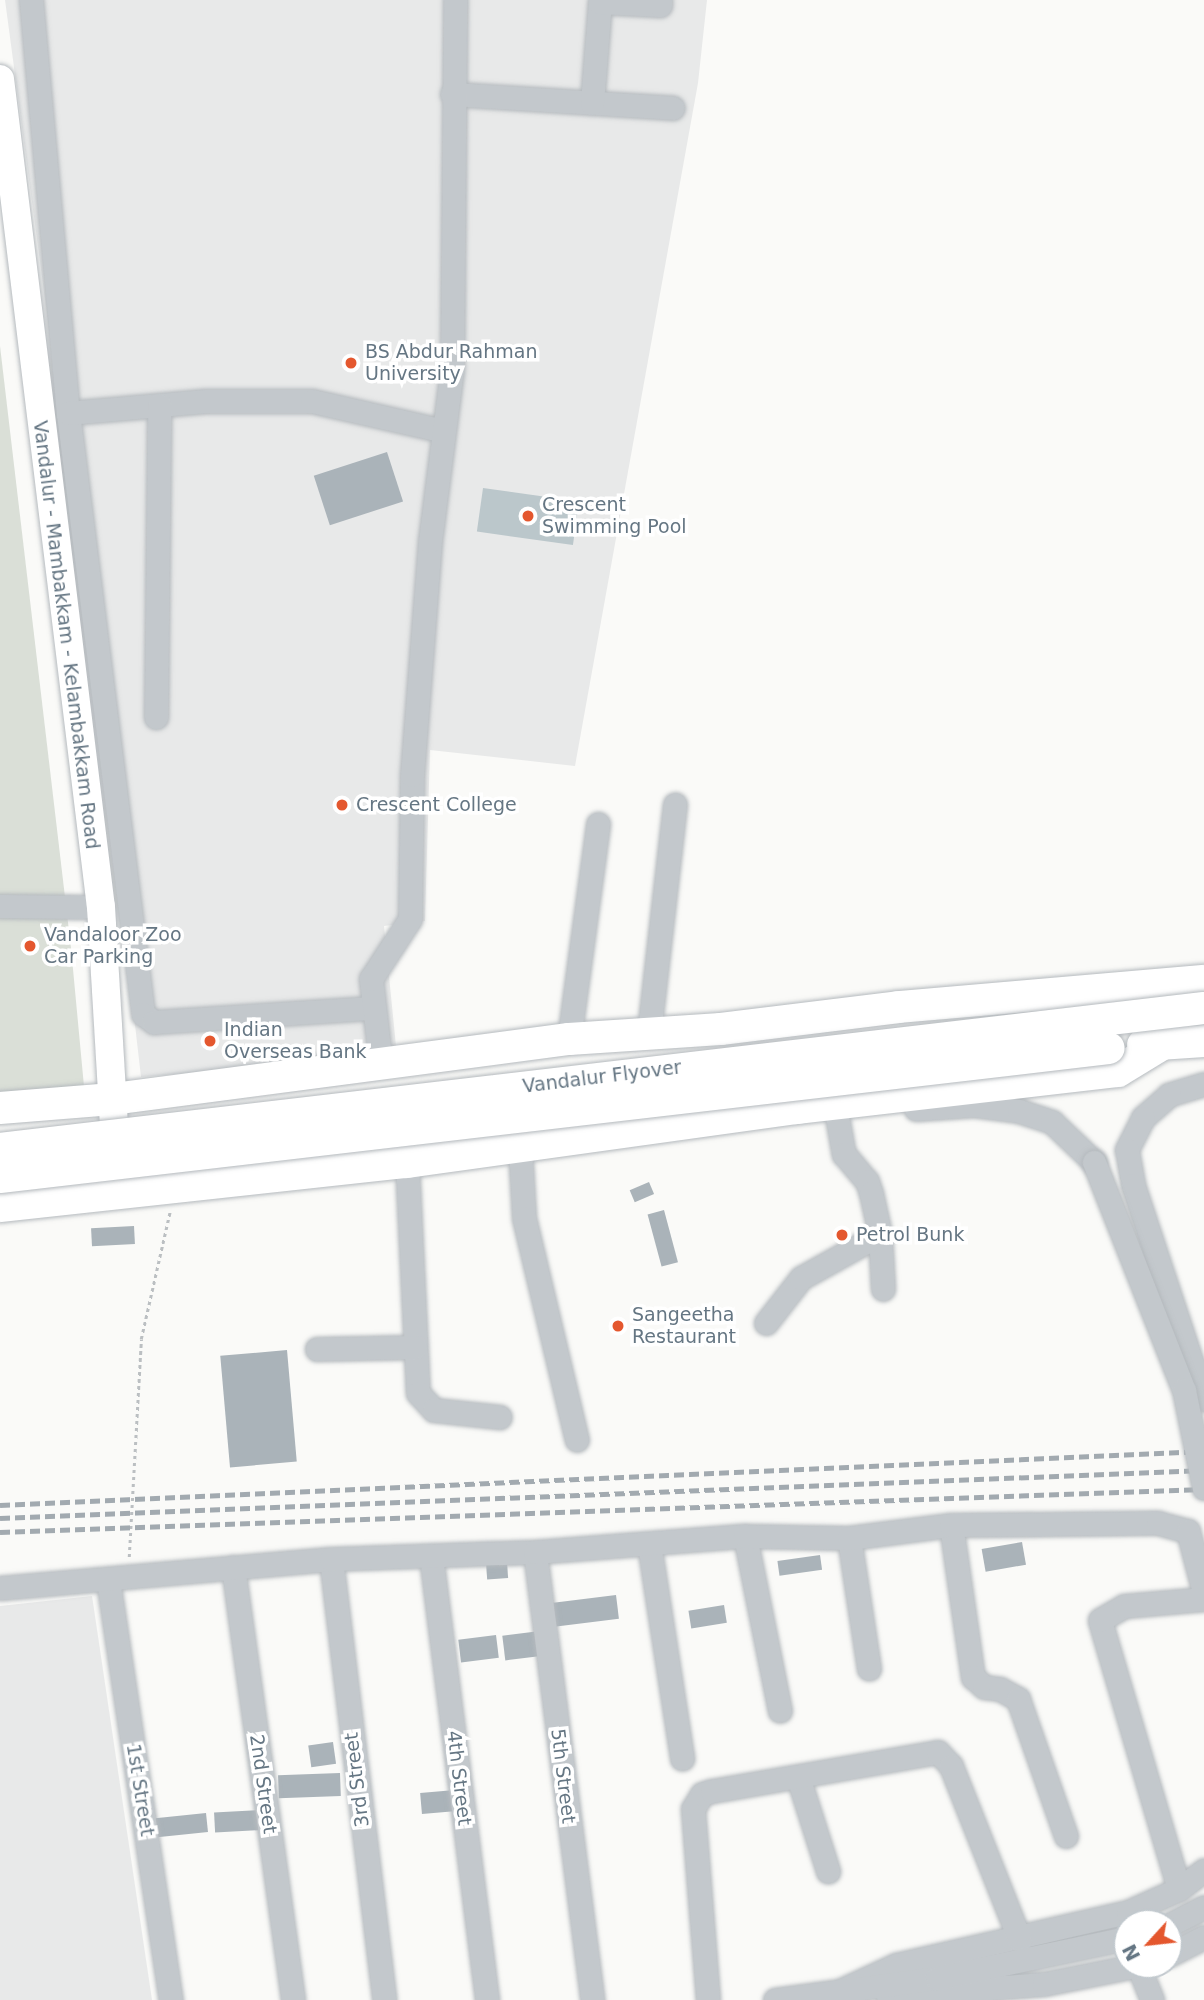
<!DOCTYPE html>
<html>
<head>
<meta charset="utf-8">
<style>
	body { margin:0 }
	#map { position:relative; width:1204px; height:2000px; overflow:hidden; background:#fafaf8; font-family:"DejaVu Sans",sans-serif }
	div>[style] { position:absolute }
	.built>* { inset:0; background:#e8e9e9 }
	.green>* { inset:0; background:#dadfd7 }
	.water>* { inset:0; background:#bbc7cb; transform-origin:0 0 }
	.building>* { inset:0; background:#aab3b9; transform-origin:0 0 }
	.path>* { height:2.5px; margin-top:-1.25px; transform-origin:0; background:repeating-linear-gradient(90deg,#bbbfc2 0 3.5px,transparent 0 7px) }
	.roads { filter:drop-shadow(0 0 2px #b5babe) drop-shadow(0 0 2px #b5babe) }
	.minor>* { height:23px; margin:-11.5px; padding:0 11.5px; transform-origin:11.5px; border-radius:11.5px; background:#c3c8cc }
	.major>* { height:28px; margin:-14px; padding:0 14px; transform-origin:14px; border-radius:14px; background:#fff }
	.highway>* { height:32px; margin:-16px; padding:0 16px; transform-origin:16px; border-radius:16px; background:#fff }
	.rail>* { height:4.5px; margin-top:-2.25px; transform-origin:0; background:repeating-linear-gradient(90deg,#a2aab0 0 10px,transparent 0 15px) }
	.bridges { filter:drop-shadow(0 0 2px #b4b9bd) drop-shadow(0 0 2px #b4b9bd) }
	.minor-bridge>* { height:23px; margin:-11.5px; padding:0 11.5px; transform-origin:11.5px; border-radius:11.5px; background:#c3c8cc }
	.highway-bridge>* { height:32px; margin:-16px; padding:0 16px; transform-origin:16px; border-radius:16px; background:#fff }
	.dots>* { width:19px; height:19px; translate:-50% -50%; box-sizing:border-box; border:4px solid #fff; border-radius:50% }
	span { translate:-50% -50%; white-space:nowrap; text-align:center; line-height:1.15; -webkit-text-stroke:7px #fff; paint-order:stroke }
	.poi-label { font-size:19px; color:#657683 }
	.left { translate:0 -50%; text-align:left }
	.street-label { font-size:19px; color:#657683 }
	.north { position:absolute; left:1113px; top:1909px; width:70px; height:70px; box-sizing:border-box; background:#fff; border:2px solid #c1c8cd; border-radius:50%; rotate:243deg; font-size:19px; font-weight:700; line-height:28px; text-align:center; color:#657683 }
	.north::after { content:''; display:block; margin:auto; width:24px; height:32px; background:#e4572e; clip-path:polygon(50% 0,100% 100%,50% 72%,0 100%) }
</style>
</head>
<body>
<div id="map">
	<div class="built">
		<div style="clip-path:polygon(5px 0,707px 0,698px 83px,575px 766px,430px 750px,425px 921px,384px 926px,397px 1056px,141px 1077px,91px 643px)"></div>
		<div style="clip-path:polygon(92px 1596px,152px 2000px,0 2000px,0 1606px)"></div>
	</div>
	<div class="green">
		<div style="clip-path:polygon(0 346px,71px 948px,86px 1108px,0 1110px)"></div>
	</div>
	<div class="water">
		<div style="left:483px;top:488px;width:97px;height:44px;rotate:8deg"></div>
	</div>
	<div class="building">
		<div style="left:387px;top:452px;width:52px;height:77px;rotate:72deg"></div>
		<div style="left:649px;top:1182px;width:13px;height:21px;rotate:67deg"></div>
		<div style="left:664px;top:1210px;width:54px;height:17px;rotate:75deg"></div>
		<div style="left:134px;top:1226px;width:18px;height:43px;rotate:87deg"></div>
		<div style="left:287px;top:1350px;width:112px;height:67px;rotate:85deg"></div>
		<div style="left:1022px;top:1542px;width:23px;height:41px;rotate:80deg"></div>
		<div style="left:820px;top:1555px;width:15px;height:43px;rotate:82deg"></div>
		<div style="left:507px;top:1562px;width:16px;height:21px;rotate:86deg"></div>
		<div style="left:616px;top:1595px;width:24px;height:65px;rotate:83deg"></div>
		<div style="left:724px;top:1605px;width:18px;height:36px;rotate:81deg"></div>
		<div style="left:540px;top:1631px;width:25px;height:38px;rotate:83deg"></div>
		<div style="left:496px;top:1635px;width:23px;height:38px;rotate:83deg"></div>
		<div style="left:333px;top:1742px;width:22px;height:25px;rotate:82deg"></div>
		<div style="left:340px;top:1773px;width:23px;height:62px;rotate:88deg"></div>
		<div style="left:455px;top:1790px;width:21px;height:35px;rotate:85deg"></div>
		<div style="left:261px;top:1810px;width:20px;height:47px;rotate:87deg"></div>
		<div style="left:206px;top:1813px;width:19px;height:51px;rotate:84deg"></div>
	</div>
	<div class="path">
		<div style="left:129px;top:1557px;width:218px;rotate:-86.8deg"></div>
		<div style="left:141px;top:1339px;width:131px;rotate:-77.2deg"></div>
	</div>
	<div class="roads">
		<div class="minor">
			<div style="left:31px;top:0;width:415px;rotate:84.9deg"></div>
			<div style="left:68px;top:413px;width:606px;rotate:82.89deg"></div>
			<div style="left:143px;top:1014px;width:14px;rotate:36deg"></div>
			<div style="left:154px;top:1022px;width:219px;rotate:-3.7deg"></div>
			<div style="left:452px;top:94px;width:221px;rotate:3.6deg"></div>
			<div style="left:592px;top:103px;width:101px;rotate:-85.5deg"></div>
			<div style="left:600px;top:2px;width:60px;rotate:2.9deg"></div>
			<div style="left:660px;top:5px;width:5px;rotate:-90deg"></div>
			<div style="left:68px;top:413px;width:138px;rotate:-5deg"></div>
			<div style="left:205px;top:401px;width:107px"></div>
			<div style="left:312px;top:401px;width:135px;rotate:12.8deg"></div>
			<div style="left:156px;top:717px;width:312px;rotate:-89.4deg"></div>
			<div style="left:0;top:906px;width:82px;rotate:0.7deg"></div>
			<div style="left:649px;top:1032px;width:229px;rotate:-83.5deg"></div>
			<div style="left:569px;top:1039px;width:217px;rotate:-82.3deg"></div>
			<div style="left:381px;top:1066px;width:88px;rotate:-96.6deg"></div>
			<div style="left:371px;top:979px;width:72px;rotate:-57deg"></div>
			<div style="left:410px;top:919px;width:144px;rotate:-89.2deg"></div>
			<div style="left:412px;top:775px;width:235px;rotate:-85.6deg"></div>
			<div style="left:430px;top:541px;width:173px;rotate:-82.7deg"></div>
			<div style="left:452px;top:369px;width:369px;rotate:-89.5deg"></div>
			<div style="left:1204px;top:1084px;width:37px;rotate:163deg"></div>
			<div style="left:1169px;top:1095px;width:35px;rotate:139deg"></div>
			<div style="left:1143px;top:1118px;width:36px;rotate:117deg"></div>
			<div style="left:1127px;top:1150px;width:36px;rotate:80deg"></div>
			<div style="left:1133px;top:1185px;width:226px;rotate:71.7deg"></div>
			<div style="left:916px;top:1109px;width:58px;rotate:-3.9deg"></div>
			<div style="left:974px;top:1105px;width:45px;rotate:7.6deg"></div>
			<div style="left:1019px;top:1111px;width:35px;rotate:18deg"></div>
			<div style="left:1052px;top:1122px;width:58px;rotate:43.6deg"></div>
			<div style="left:837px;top:1116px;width:39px;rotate:80deg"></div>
			<div style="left:844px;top:1154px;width:35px;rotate:50deg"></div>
			<div style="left:867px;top:1181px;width:13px;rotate:72deg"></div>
			<div style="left:871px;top:1193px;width:42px;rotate:77.6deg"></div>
			<div style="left:880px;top:1234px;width:55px;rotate:86.9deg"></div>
			<div style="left:520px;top:1148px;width:70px;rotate:86.7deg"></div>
			<div style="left:524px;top:1218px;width:228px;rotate:76.6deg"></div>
			<div style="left:407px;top:1162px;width:231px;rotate:87.3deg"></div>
			<div style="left:418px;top:1393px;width:23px;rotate:47deg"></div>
			<div style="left:434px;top:1410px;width:66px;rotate:6.1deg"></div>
			<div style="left:766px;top:1323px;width:57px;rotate:-52.1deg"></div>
			<div style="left:801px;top:1278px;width:90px;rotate:-29.1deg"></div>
			<div style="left:317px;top:1349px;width:98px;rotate:-1.2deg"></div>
			<div style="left:951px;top:1525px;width:154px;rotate:81.8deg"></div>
			<div style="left:973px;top:1677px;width:15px;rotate:42deg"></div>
			<div style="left:984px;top:1687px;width:16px;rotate:7deg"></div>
			<div style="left:1000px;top:1689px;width:21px;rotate:29deg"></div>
			<div style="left:1018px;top:1699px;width:145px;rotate:70.7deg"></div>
			<div style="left:745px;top:1536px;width:178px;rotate:78.7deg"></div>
			<div style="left:849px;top:1538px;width:132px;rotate:81.3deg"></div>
			<div style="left:649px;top:1544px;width:217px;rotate:81.2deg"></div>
			<div style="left:535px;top:1552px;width:452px;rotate:82.7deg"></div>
			<div style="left:431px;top:1556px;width:448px;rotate:82.8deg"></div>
			<div style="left:331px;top:1559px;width:444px;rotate:83.1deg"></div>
			<div style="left:233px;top:1567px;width:437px;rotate:82.1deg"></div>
			<div style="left:108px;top:1580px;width:425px;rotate:81.5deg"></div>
			<div style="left:0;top:1588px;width:332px;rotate:-5deg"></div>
			<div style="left:331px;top:1559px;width:204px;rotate:-2deg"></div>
			<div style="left:535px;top:1552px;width:211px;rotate:-4.4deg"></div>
			<div style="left:745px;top:1536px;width:104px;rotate:1.1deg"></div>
			<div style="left:849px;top:1538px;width:103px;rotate:-7.3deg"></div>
			<div style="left:951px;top:1525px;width:207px;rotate:-0.6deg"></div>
			<div style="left:1158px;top:1523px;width:31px;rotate:15deg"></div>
			<div style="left:1188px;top:1531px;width:63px;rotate:75.3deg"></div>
			<div style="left:798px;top:1777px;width:99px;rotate:72.3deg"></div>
			<div style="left:1179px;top:1889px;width:280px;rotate:-106.4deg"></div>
			<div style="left:1100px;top:1620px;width:28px;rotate:-30deg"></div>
			<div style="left:1124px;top:1606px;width:80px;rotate:-5deg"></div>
			<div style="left:1169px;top:1925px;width:39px;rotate:-27deg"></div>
			<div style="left:1169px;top:1955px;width:39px;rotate:-27deg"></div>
			<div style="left:1138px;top:1965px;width:38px;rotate:68deg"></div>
			<div style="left:840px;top:1991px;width:62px;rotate:-24.9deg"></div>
			<div style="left:896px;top:1965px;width:238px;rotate:-12.9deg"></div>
			<div style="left:1128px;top:1912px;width:56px;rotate:-24.3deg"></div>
			<div style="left:1179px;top:1889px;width:31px;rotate:-37deg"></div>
			<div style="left:888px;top:1996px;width:156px;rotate:-4.4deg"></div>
			<div style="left:1044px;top:1984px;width:97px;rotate:-11.3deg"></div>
			<div style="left:708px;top:2000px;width:192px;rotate:-94.5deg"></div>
			<div style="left:693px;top:1809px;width:17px;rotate:-59deg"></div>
			<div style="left:702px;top:1794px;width:10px;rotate:-17deg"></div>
			<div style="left:712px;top:1791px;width:229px;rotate:-9.8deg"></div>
			<div style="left:938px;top:1752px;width:19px;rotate:47deg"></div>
			<div style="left:951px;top:1766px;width:187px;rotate:68.4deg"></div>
			<div style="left:775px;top:2000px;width:163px;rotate:-7.7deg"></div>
			<div style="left:937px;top:1978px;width:194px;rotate:-11.9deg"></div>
		</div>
		<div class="major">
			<div style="left:0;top:79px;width:834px;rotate:83.05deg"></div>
			<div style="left:101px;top:907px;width:251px;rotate:86.6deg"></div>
		</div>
		<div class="highway">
			<div style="left:1143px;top:1045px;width:61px;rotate:-3.8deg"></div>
			<div style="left:0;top:1108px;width:113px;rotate:-4.6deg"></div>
			<div style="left:113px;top:1099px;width:460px;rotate:-7.5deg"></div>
			<div style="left:569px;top:1039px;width:152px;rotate:-3.8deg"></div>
			<div style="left:721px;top:1029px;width:179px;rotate:-7deg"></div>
			<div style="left:899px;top:1007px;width:306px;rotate:-4.9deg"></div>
			<div style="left:0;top:1206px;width:409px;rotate:-6.2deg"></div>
			<div style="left:407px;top:1162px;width:394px;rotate:-7.9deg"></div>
			<div style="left:797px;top:1108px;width:323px;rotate:-6.6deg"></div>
			<div style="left:1118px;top:1071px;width:54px;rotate:-31.3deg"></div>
		</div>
	</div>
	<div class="rail">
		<div style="left:0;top:1505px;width:1205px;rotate:-2.57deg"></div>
		<div style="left:0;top:1518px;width:1205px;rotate:-2.28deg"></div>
		<div style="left:0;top:1532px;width:1205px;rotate:-2.05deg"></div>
	</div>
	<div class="bridges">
		<div class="minor-bridge">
			<div style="left:1094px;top:1162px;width:245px;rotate:68.5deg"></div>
			<div style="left:1184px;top:1390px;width:100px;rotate:78.5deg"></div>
		</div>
		<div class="highway-bridge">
			<div style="left:0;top:1149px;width:1212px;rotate:-6.68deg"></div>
			<div style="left:0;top:1177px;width:1116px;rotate:-6.63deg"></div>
		</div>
	</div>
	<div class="dots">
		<div style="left:351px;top:363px;background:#e4572e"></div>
		<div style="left:528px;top:516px;background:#e4572e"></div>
		<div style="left:342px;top:805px;background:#e4572e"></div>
		<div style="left:30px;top:946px;background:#e4572e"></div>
		<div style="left:210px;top:1041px;background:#e4572e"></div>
		<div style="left:842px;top:1235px;background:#e4572e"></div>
		<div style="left:618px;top:1326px;background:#e4572e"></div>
	</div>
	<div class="poi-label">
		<span class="left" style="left:365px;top:363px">BS Abdur Rahman<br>University</span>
		<span class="left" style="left:542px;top:516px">Crescent<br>Swimming Pool</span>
		<span class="left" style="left:356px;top:805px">Crescent College</span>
		<span class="left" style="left:44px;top:946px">Vandaloor Zoo<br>Car Parking</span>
		<span class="left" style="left:224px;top:1041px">Indian<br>Overseas Bank</span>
		<span class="left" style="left:856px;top:1235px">Petrol Bunk</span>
		<span class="left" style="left:632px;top:1326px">Sangeetha<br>Restaurant</span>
	</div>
	<div class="street-label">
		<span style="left:66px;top:635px;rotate:83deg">Vandalur - Mambakkam - Kelambakkam Road</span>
		<span style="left:602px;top:1077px;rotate:-7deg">Vandalur Flyover</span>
		<span style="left:563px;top:1776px;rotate:83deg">5th Street</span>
		<span style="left:459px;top:1778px;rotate:83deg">4th Street</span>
		<span style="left:357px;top:1780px;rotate:-97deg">3rd Street</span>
		<span style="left:263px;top:1784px;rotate:82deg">2nd Street</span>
		<span style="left:140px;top:1790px;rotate:81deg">1st Street</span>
	</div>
	<div class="north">N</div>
</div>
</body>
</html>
